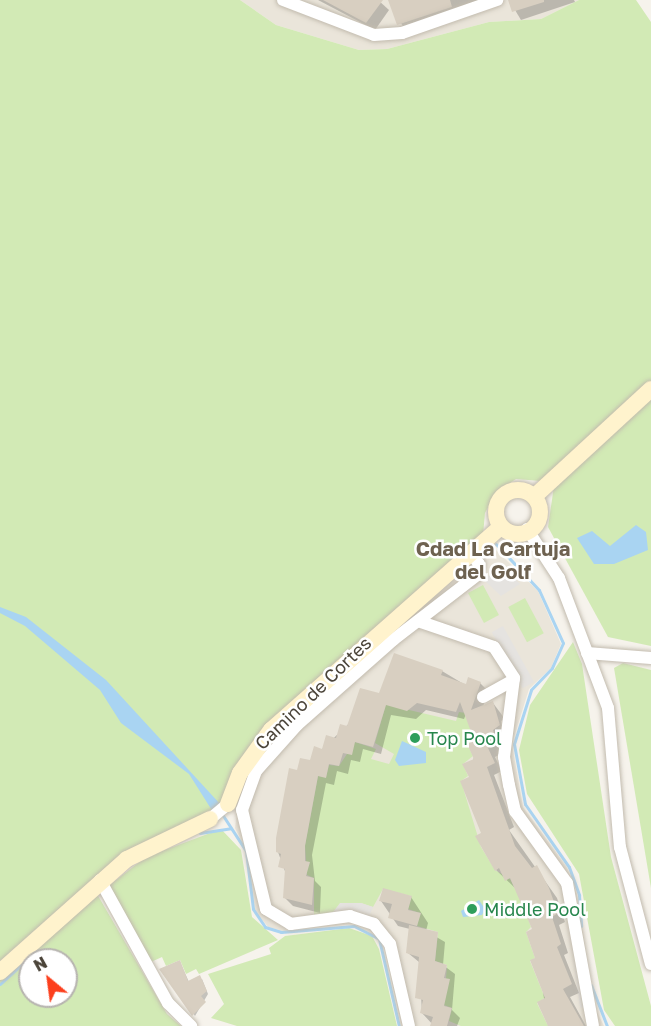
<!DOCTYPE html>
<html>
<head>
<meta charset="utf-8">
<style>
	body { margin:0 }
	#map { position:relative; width:651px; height:1026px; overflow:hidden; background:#f6f3ec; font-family:"Golos Text",sans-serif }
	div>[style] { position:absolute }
	.residential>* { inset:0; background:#eae5da }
	.green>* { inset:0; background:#d2eab5; transform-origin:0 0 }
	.parking>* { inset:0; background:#e5e3e0; transform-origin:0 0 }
	.water>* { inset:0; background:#a9d4f2 }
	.shadow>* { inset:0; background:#0003 }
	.stream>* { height:3px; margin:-1.5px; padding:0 1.5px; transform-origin:1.5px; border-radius:1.5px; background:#a9d4f2 }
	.building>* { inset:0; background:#d8cfc1 }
	.roads { filter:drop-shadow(0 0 2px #c2bbae) drop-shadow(0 0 2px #c2bbae) }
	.street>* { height:12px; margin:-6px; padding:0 6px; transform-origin:6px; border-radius:6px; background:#fff }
	.secondary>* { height:16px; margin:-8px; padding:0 8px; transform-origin:8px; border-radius:8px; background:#fff3cd }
	.secondary>.ring { margin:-8px; padding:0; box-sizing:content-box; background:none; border:16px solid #fff3cd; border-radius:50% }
	.dots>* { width:16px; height:16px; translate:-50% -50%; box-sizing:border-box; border:3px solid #fff; border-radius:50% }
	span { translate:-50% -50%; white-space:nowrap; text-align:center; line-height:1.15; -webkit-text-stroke:5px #fff; paint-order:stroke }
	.street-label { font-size:18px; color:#4b4439 }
	.leisure-label { font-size:18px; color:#27864d }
	.left { translate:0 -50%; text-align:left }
	.neighbourhood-label { font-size:20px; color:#6e6250; font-weight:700 }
	.north { position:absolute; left:18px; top:948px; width:60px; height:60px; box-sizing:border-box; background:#fff; border:2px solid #b7b4b0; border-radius:50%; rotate:331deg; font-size:16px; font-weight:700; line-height:24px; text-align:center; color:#4b4439 }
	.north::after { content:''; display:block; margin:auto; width:21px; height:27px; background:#fc3f1d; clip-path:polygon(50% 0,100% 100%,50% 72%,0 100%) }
</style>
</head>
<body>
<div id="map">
	<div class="residential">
		<div style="clip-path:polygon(240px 0,579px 0,541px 19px,489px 22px,387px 49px,359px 50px,276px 25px)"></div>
		<div style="clip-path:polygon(495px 549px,538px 591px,561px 644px,551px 668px,529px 689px,512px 744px,523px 807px,567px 867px,577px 894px,595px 1008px,604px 1026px,401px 1026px,384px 944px,354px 924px,283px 931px,268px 927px,255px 911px,249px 856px,235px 828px,240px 788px,274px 737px,437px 592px)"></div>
	</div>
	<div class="green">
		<div style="clip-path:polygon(0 0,240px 0,276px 25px,359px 50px,387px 49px,489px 22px,541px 19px,579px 0,636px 0,651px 22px,651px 384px,541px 481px,516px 479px,496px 492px,485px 513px,483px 535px,254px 741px,221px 805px,112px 862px,0 961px)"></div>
		<div style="clip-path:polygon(651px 397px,651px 646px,608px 637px,548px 527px,554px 486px)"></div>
		<div style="left:483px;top:585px;width:34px;height:17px;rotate:62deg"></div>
		<div style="left:525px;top:598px;width:40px;height:19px;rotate:62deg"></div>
		<div style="clip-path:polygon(573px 642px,582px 664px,611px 857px,651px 1006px,651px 1026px,615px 1026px,604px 1010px,579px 874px,527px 794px,519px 750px,530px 705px)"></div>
		<div style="clip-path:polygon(623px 663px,651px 670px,651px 888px,614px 668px)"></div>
		<div style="clip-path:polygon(388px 697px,392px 706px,456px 721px,459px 712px,466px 713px,471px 724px,474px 740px,467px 744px,473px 756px,463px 764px,468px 776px,461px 781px,481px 847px,495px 870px,510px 879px,522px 902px,531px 927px,526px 932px,535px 958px,530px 961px,545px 998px,537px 1003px,548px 1026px,461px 1026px,449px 1021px,452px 1008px,444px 1005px,447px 965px,435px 961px,438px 932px,417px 926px,420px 913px,408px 909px,411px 896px,383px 889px,373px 907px,361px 903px,314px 918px,314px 878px,307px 875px,305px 845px,318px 776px,326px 777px,329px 765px,339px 766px,355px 742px,376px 749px,371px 759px,389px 764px,394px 754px,375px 743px)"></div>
		<div style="clip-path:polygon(221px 829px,241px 850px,252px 917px,278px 940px,199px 974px,196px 969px,186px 974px,180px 960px,166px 966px,162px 957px,151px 962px,107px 887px,146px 857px)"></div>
		<div style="clip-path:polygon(evenodd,97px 894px,167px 1014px,181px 1026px,0 1026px,0 980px,97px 894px,30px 960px,66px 960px,66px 996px,30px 996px,30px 960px)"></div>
		<div style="clip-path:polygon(349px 928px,372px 936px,379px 949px,397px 1026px,237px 1026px,211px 1018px,224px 1004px,208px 974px,271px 954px,269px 948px,285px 936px)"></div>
	</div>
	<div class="parking">
		<div style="clip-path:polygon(504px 567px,520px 584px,501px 596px,483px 579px)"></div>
		<div style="left:503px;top:626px;width:64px;height:13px;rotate:61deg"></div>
		<div style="clip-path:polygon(340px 903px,361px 903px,373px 907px,369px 917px,330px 916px)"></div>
		<div style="clip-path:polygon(571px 943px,584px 1009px,580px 1007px)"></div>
	</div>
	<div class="water">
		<div style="clip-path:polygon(636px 525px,646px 532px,648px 550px,614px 564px,594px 564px,577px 538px,592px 531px,610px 546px)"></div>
		<div style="clip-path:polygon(0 607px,26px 617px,106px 680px,221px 805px,213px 812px,189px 774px,121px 723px,100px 690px,25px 626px,0 613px)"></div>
		<div style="clip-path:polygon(402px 741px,426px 752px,426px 763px,399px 766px,395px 760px)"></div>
		<div style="clip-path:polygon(479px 900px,485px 909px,482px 915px,463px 917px,461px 911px)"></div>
	</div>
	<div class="shadow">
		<div style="clip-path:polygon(318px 0,378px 0,389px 10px,375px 30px)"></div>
		<div style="clip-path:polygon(390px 0,499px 0,406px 33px)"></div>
		<div style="clip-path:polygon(509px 0,574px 0,575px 2px,521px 20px)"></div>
		<div style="clip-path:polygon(442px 671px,467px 686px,480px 683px,488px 691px,483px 707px,493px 703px,505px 719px,501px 721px,505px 752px,495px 757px,502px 771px,494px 775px,514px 827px,509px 830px,557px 898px,565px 922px,559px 925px,568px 953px,564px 955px,579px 993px,570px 997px,586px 1026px,548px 1026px,534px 930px,515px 888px,496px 870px,483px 833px,471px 777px,476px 741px,466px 714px,464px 719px,426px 710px,416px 719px,391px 715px,381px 754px,363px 749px,360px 762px,351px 760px,348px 774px,337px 771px,334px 785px,326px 783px,312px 855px,315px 881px,321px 887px,320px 913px,293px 906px,285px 898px,286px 874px,278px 852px,298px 772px,380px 694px)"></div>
		<div style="clip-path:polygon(411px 897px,428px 923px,426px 931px,445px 942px,443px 965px,455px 974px,452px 1010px,460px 1018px,457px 1026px,434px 1026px,422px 1013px,419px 962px,408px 953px,410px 929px,398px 926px,381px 901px)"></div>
		<div style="clip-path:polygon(180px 962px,189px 982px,202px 979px,208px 994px,195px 1016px,161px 969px)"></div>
	</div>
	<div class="stream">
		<div style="left:496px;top:544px;width:63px;rotate:46.9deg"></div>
		<div style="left:539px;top:590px;width:58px;rotate:65.6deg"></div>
		<div style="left:563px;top:643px;width:27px;rotate:114deg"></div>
		<div style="left:552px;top:668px;width:30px;rotate:134deg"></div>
		<div style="left:531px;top:690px;width:57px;rotate:107.5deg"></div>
		<div style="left:514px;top:744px;width:61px;rotate:79.6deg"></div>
		<div style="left:525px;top:804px;width:77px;rotate:55.1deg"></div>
		<div style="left:569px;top:867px;width:30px;rotate:70deg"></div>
		<div style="left:579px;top:895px;width:31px;rotate:86deg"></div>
		<div style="left:222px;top:814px;width:44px;rotate:57deg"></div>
		<div style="left:246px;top:851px;width:58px;rotate:83.1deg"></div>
		<div style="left:253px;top:909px;width:22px;rotate:56deg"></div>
		<div style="left:265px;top:927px;width:17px;rotate:17deg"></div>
		<div style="left:281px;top:932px;width:73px;rotate:-4.7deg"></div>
		<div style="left:354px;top:926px;width:28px;rotate:27deg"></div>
		<div style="left:379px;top:939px;width:89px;rotate:77.1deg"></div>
		<div style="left:200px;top:833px;width:31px;rotate:-9deg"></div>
		<div style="left:0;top:984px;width:49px;rotate:-42.5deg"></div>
		<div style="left:591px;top:985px;width:44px;rotate:68.7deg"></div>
	</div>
	<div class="building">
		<div style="clip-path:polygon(323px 0,383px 0,366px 23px)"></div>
		<div style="clip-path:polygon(388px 0,450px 0,452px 7px,397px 25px)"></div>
		<div style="clip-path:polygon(508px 0,544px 0,544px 2px,512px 12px)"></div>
		<div style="clip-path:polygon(394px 653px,443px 670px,441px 675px,466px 684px,468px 677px,481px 682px,471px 710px,493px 701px,500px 725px,493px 730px,497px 743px,488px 748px,495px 763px,487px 767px,515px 846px,532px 868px,537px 865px,549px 888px,558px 913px,552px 917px,561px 944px,557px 947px,572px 984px,563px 989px,584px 1026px,548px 1026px,537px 1002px,545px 998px,530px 960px,535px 958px,526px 932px,532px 929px,510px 878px,505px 881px,499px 868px,495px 871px,475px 836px,481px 833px,460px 781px,469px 777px,462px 764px,474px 759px,467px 744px,474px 740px,460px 702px,456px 712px,417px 703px,407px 711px,386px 705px,373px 747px,355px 742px,352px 755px,343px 753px,339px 766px,329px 764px,326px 778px,318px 776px,305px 846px,305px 861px,310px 862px,306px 876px,314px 878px,312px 905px,283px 898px,285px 869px,278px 867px,281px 854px,276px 852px,276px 838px,289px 768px,297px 770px,300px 758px,310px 760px,314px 746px,322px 749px,326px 735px,336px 738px,340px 724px,347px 726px,360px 688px,379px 693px)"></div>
		<div style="clip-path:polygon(383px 888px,412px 896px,408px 910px,421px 913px,417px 926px,388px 918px,392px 904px,379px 901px)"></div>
		<div style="clip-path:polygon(409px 925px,438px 932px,435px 961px,447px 965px,444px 978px,450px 979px,444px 1006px,452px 1008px,447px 1026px,430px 1026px,433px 1017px,420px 1013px,423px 1000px,415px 998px,419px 957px,406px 953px)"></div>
		<div style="clip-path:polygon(180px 960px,188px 981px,200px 975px,207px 991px,201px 996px,206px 1002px,192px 1016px,159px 969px)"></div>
	</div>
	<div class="roads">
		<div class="street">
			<div style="left:283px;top:0;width:97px;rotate:21deg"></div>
			<div style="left:374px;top:35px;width:28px;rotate:-4deg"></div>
			<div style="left:402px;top:33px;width:101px;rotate:-19.2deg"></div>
			<div style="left:527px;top:529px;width:59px;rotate:56.9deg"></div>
			<div style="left:559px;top:578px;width:139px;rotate:69.3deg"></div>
			<div style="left:608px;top:708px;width:140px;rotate:85.1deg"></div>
			<div style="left:620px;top:847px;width:121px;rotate:75.2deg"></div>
			<div style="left:418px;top:621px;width:80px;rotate:18.9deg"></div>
			<div style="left:494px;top:647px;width:37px;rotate:57deg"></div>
			<div style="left:514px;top:678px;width:80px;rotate:97.2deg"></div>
			<div style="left:504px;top:757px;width:28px;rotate:80deg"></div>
			<div style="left:509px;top:785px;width:27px;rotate:77deg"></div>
			<div style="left:515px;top:811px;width:89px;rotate:54.2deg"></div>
			<div style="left:567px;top:883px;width:145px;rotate:79.7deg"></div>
			<div style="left:587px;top:653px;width:64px;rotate:4.5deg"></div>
			<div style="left:483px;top:697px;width:35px;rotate:-29deg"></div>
			<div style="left:210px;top:819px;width:23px;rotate:-40deg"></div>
			<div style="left:100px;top:880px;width:141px;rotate:61.1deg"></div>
			<div style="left:168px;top:1003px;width:33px;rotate:45deg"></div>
			<div style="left:409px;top:1026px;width:84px;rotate:-103deg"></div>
			<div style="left:390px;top:944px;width:26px;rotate:-129deg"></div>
			<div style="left:374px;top:924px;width:25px;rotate:-162deg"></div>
			<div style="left:350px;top:916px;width:60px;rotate:172.3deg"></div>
			<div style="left:291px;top:924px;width:29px;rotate:-149deg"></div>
			<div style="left:266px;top:909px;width:102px;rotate:-103.6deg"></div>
			<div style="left:242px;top:810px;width:41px;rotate:-70.3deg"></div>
			<div style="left:256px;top:771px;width:62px;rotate:-48.3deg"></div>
			<div style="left:297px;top:725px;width:128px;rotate:-41.5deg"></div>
			<div style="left:393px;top:640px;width:106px;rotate:-37.7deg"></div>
			<div style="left:477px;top:575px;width:11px;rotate:-80deg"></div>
			<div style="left:479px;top:564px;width:14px;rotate:-126deg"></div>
		</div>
		<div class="secondary">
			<div class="ring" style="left:496px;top:490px;width:28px;height:28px"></div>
			<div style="left:536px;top:495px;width:156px;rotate:-42.7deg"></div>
			<div style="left:228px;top:804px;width:33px;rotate:-69deg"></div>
			<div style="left:240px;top:773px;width:53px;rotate:-54.2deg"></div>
			<div style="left:271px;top:730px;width:305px;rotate:-41.5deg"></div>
			<div style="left:0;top:972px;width:170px;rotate:-41.7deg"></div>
			<div style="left:127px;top:859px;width:92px;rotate:-25.7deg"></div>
		</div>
	</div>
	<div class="dots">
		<div style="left:415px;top:738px;background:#2e9e5b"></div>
		<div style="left:472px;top:909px;background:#2e9e5b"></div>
	</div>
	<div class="street-label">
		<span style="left:313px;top:693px;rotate:-44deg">Camino de Cortes</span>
	</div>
	<div class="leisure-label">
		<span class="left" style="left:427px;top:738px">Top Pool</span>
		<span class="left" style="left:484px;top:909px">Middle Pool</span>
	</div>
	<div class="neighbourhood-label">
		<span style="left:493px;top:560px">Cdad La Cartuja<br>del Golf</span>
	</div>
	<div class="north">N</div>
</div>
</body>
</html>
